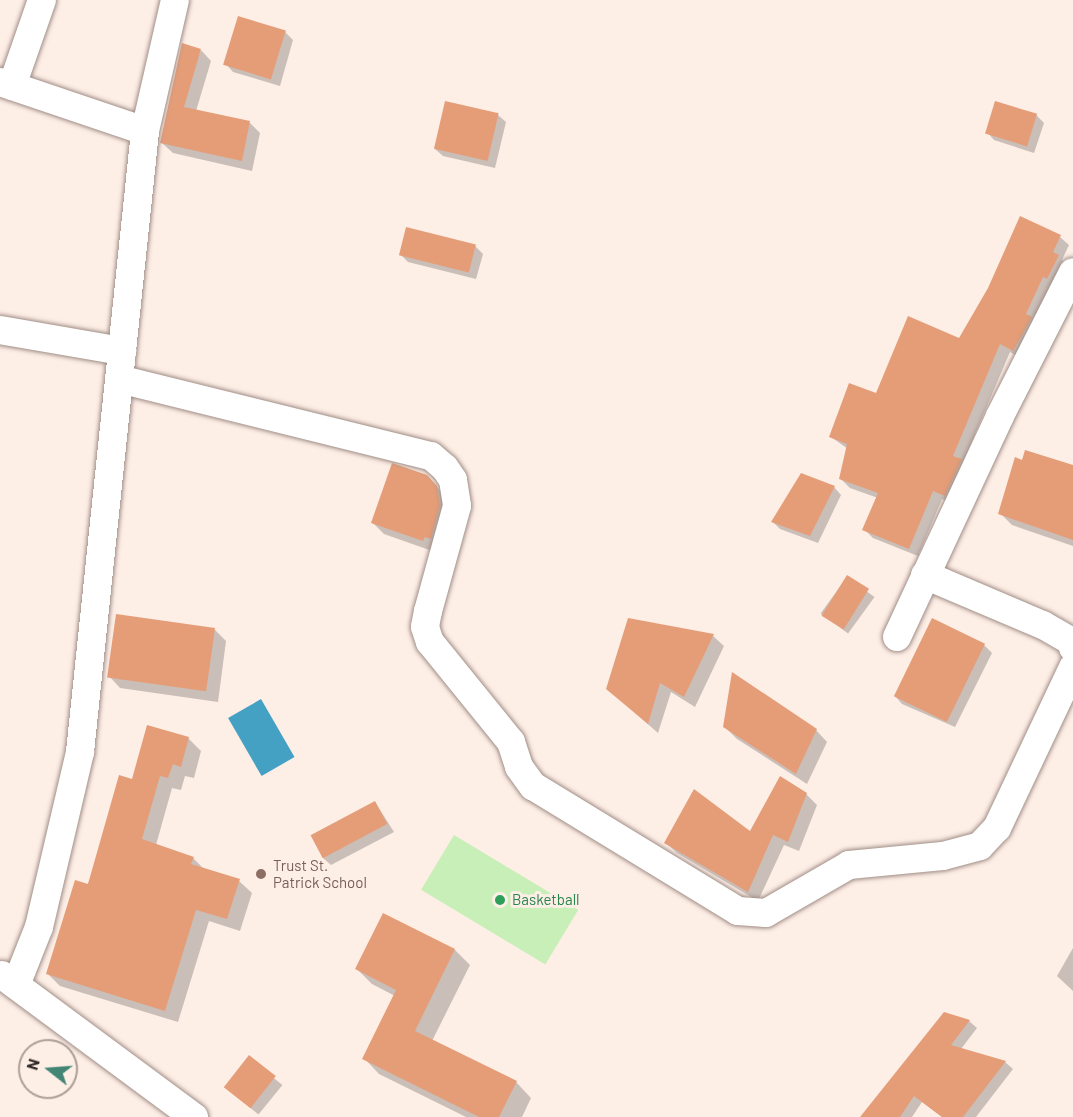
<!DOCTYPE html>
<html>
<head>
<meta charset="utf-8">
<style>
	body { margin:0 }
	#map { position:relative; width:1073px; height:1117px; overflow:hidden; background:#fdeee6; font-family:Barlow,sans-serif }
	div>[style] { position:absolute }
	.green>* { inset:0; background:#c9efb8; transform-origin:0 0 }
	.water>* { inset:0; background:#45a1c3; transform-origin:0 0 }
	.shadow>* { inset:0; background:#0003; transform-origin:0 0 }
	.building>* { inset:0; background:#e59d78; transform-origin:0 0 }
	.roads { filter:drop-shadow(0 0 2px #a08e86) drop-shadow(0 0 2px #a08e86) }
	.street>* { height:28px; margin:-14px; padding:0 14px; transform-origin:14px; border-radius:14px; background:#fff }
	.dots>* { width:16px; height:16px; translate:-50% -50%; box-sizing:border-box; border:3px solid #fdeee6; border-radius:50% }
	span { translate:-50% -50%; white-space:nowrap; text-align:center; line-height:1.15; -webkit-text-stroke:6px #fdeee6; paint-order:stroke }
	.education-label { font-size:15px; color:#785e54 }
	.left { translate:0 -50%; text-align:left }
	.leisure-label { font-size:15px; color:#27864d }
	.north { position:absolute; left:18px; top:1039px; width:60px; height:60px; box-sizing:border-box; background:#fdeee6; border:2px solid #ab9f98; border-radius:50%; rotate:287deg; font-size:16px; font-weight:700; line-height:24px; text-align:center; color:#2f2824 }
	.north::after { content:''; display:block; margin:auto; width:21px; height:27px; background:#438575; clip-path:polygon(50% 0,100% 100%,50% 72%,0 100%) }
</style>
</head>
<body>
<div id="map">
	<div class="green">
		<div style="left:454px;top:835px;width:145px;height:64px;rotate:31deg"></div>
	</div>
	<div class="water">
		<div style="left:261px;top:699px;width:67px;height:38px;rotate:60deg"></div>
	</div>
	<div class="shadow">
		<div style="clip-path:polygon(285px 32px,293px 40px,280px 86px,233px 72px,226px 64px)"></div>
		<div style="clip-path:polygon(201px 50px,211px 61px,196px 111px,250px 123px,260px 133px,252px 171px,173px 153px,162px 143px)"></div>
		<div style="clip-path:polygon(498px 115px,506px 122px,495px 168px,443px 156px,435px 149px)"></div>
		<div style="clip-path:polygon(1036px 115px,1044px 123px,1034px 153px,994px 140px,987px 132px)"></div>
		<div style="clip-path:polygon(1060px 237px,1069px 245px,1062px 260px,1067px 265px,1022px 359px,1010px 352px,963px 462px,970px 469px,954px 503px,942px 499px,918px 556px,873px 538px,864px 529px,878px 498px,850px 488px,841px 479px,848px 449px,831px 437px,877px 395px,960px 340px)"></div>
		<div style="clip-path:polygon(475px 246px,483px 254px,476px 279px,408px 262px,401px 255px)"></div>
		<div style="clip-path:polygon(1073px 467px,1073px 546px,1012px 525px,1000px 513px)"></div>
		<div style="clip-path:polygon(427px 476px,448px 499px,435px 552px,384px 534px,373px 523px)"></div>
		<div style="clip-path:polygon(834px 487px,841px 495px,818px 543px,780px 529px,773px 522px)"></div>
		<div style="left:847px;top:577px;width:34px;height:45px;rotate:36deg"></div>
		<div style="clip-path:polygon(215px 630px,226px 641px,218px 702px,120px 688px,109px 676px)"></div>
		<div style="clip-path:polygon(713px 636px,724px 646px,695px 707px,671px 692px,658px 733px,619px 699px)"></div>
		<div style="clip-path:polygon(984px 645px,992px 653px,955px 727px,902px 704px,895px 696px)"></div>
		<div style="clip-path:polygon(725px 727px,816px 730px,827px 742px,807px 784px,737px 739px)"></div>
		<div style="clip-path:polygon(188px 738px,201px 751px,194px 778px,185px 776px,181px 790px,172px 788px,156px 845px,193px 858px,205px 870px,239px 881px,252px 893px,240px 931px,209px 921px,178px 1022px,60px 986px,48px 974px,133px 781px)"></div>
		<div style="clip-path:polygon(806px 794px,817px 805px,799px 851px,784px 845px,758px 901px,677px 853px,666px 843px,751px 833px)"></div>
		<div style="clip-path:polygon(375px 802px,394px 832px,331px 865px,323px 858px)"></div>
		<div style="clip-path:polygon(383px 915px,455px 950px,470px 965px,432px 1041px,516px 1082px,531px 1098px,522px 1117px,466px 1117px,379px 1074px,364px 1058px,395px 996px,372px 984px,357px 969px)"></div>
		<div style="clip-path:polygon(1073px 948px,1073px 991px,1057px 976px)"></div>
		<div style="clip-path:polygon(945px 1014px,969px 1021px,977px 1028px,961px 1049px,1005px 1062px,1013px 1069px,976px 1117px,942px 1117px,922px 1102px,912px 1117px,862px 1117px)"></div>
		<div style="left:249px;top:1058px;width:43px;height:38px;rotate:39deg"></div>
	</div>
	<div class="building">
		<div style="left:238px;top:16px;width:50px;height:51px;rotate:17deg"></div>
		<div style="clip-path:polygon(182px 43px,201px 49px,184px 107px,250px 121px,242px 161px,160px 143px)"></div>
		<div style="left:445px;top:101px;width:55px;height:49px;rotate:13deg"></div>
		<div style="left:995px;top:101px;width:44px;height:34px;rotate:17deg"></div>
		<div style="clip-path:polygon(1020px 216px,1061px 235px,1053px 252px,1059px 255px,1047px 279px,1043px 277px,1026px 314px,1032px 317px,1013px 351px,1000px 344px,953px 456px,962px 459px,945px 496px,933px 491px,909px 549px,862px 530px,878px 493px,839px 479px,847px 444px,829px 437px,849px 383px,876px 393px,908px 316px,959px 338px,988px 288px)"></div>
		<div style="left:406px;top:227px;width:72px;height:29px;rotate:14deg"></div>
		<div style="clip-path:polygon(1025px 450px,1073px 465px,1073px 540px,998px 514px,1015px 457px,1022px 460px)"></div>
		<div style="clip-path:polygon(392px 463px,427px 475px,437px 486px,440px 505px,431px 539px,425px 537px,423px 541px,371px 523px)"></div>
		<div style="clip-path:polygon(801px 473px,835px 486px,810px 536px,771px 522px)"></div>
		<div style="left:847px;top:575px;width:26px;height:48px;rotate:32deg"></div>
		<div style="left:116px;top:614px;width:100px;height:64px;rotate:8deg"></div>
		<div style="clip-path:polygon(628px 618px,714px 634px,684px 697px,660px 683px,648px 724px,606px 689px)"></div>
		<div style="left:932px;top:618px;width:59px;height:87px;rotate:26deg"></div>
		<div style="clip-path:polygon(732px 672px,817px 729px,796px 774px,723px 727px)"></div>
		<div style="clip-path:polygon(147px 725px,189px 737px,181px 767px,173px 764px,168px 778px,160px 776px,142px 839px,194px 857px,191px 864px,240px 879px,227px 919px,196px 910px,165px 1011px,46px 974px,75px 880px,88px 884px,119px 775px,132px 779px)"></div>
		<div style="clip-path:polygon(780px 776px,807px 793px,788px 842px,773px 835px,748px 892px,664px 843px,694px 789px,750px 831px)"></div>
		<div style="left:375px;top:801px;width:26px;height:73px;rotate:62deg"></div>
		<div style="clip-path:polygon(383px 913px,455px 949px,415px 1031px,517px 1081px,499px 1117px,479px 1117px,362px 1059px,396px 990px,355px 969px)"></div>
		<div style="clip-path:polygon(944px 1012px,970px 1020px,951px 1045px,1006px 1061px,963px 1117px,942px 1117px,914px 1096px,900px 1117px,860px 1117px)"></div>
		<div style="left:249px;top:1055px;width:34px;height:41px;rotate:38deg"></div>
	</div>
	<div class="roads">
		<div class="street">
			<div style="left:0;top:82px;width:153px;rotate:18.7deg"></div>
			<div style="left:12px;top:86px;width:91px;rotate:-70.8deg"></div>
			<div style="left:0;top:330px;width:124px;rotate:9.8deg"></div>
			<div style="left:119px;top:379px;width:321px;rotate:13.9deg"></div>
			<div style="left:431px;top:456px;width:18px;rotate:41deg"></div>
			<div style="left:445px;top:468px;width:14px;rotate:56deg"></div>
			<div style="left:453px;top:480px;width:26px;rotate:81deg"></div>
			<div style="left:457px;top:506px;width:109px;rotate:105.4deg"></div>
			<div style="left:428px;top:611px;width:16px;rotate:101deg"></div>
			<div style="left:425px;top:627px;width:16px;rotate:72deg"></div>
			<div style="left:430px;top:642px;width:129px;rotate:51deg"></div>
			<div style="left:511px;top:742px;width:26px;rotate:72deg"></div>
			<div style="left:519px;top:767px;width:24px;rotate:54deg"></div>
			<div style="left:533px;top:786px;width:240px;rotate:31.4deg"></div>
			<div style="left:738px;top:911px;width:28px;rotate:4deg"></div>
			<div style="left:766px;top:913px;width:96px;rotate:-30deg"></div>
			<div style="left:849px;top:865px;width:94px;rotate:-5.5deg"></div>
			<div style="left:943px;top:856px;width:38px;rotate:-15deg"></div>
			<div style="left:980px;top:846px;width:25px;rotate:-47deg"></div>
			<div style="left:997px;top:828px;width:178px;rotate:-64.7deg"></div>
			<div style="left:925px;top:575px;width:128px;rotate:23deg"></div>
			<div style="left:1043px;top:625px;width:32px;rotate:30deg"></div>
			<div style="left:1071px;top:641px;width:7px;rotate:74deg"></div>
			<div style="left:897px;top:637px;width:244px;rotate:-65deg"></div>
			<div style="left:1000px;top:416px;width:161px;rotate:-63.1deg"></div>
			<div style="left:2px;top:975px;width:239px;rotate:36.5deg"></div>
			<div style="left:16px;top:985px;width:62px;rotate:-68.4deg"></div>
			<div style="left:39px;top:927px;width:180px;rotate:-76.8deg"></div>
			<div style="left:80px;top:752px;width:624px;rotate:-84.02deg"></div>
			<div style="left:145px;top:131px;width:134px;rotate:-77.1deg"></div>
		</div>
	</div>
	<div class="dots">
		<div style="left:261px;top:874px;background:#8d6e63"></div>
		<div style="left:500px;top:900px;background:#2e9e5b"></div>
	</div>
	<div class="education-label">
		<span class="left" style="left:273px;top:874px">Trust St.<br>Patrick School</span>
	</div>
	<div class="leisure-label">
		<span class="left" style="left:512px;top:900px">Basketball</span>
	</div>
	<div class="north">N</div>
</div>
</body>
</html>
